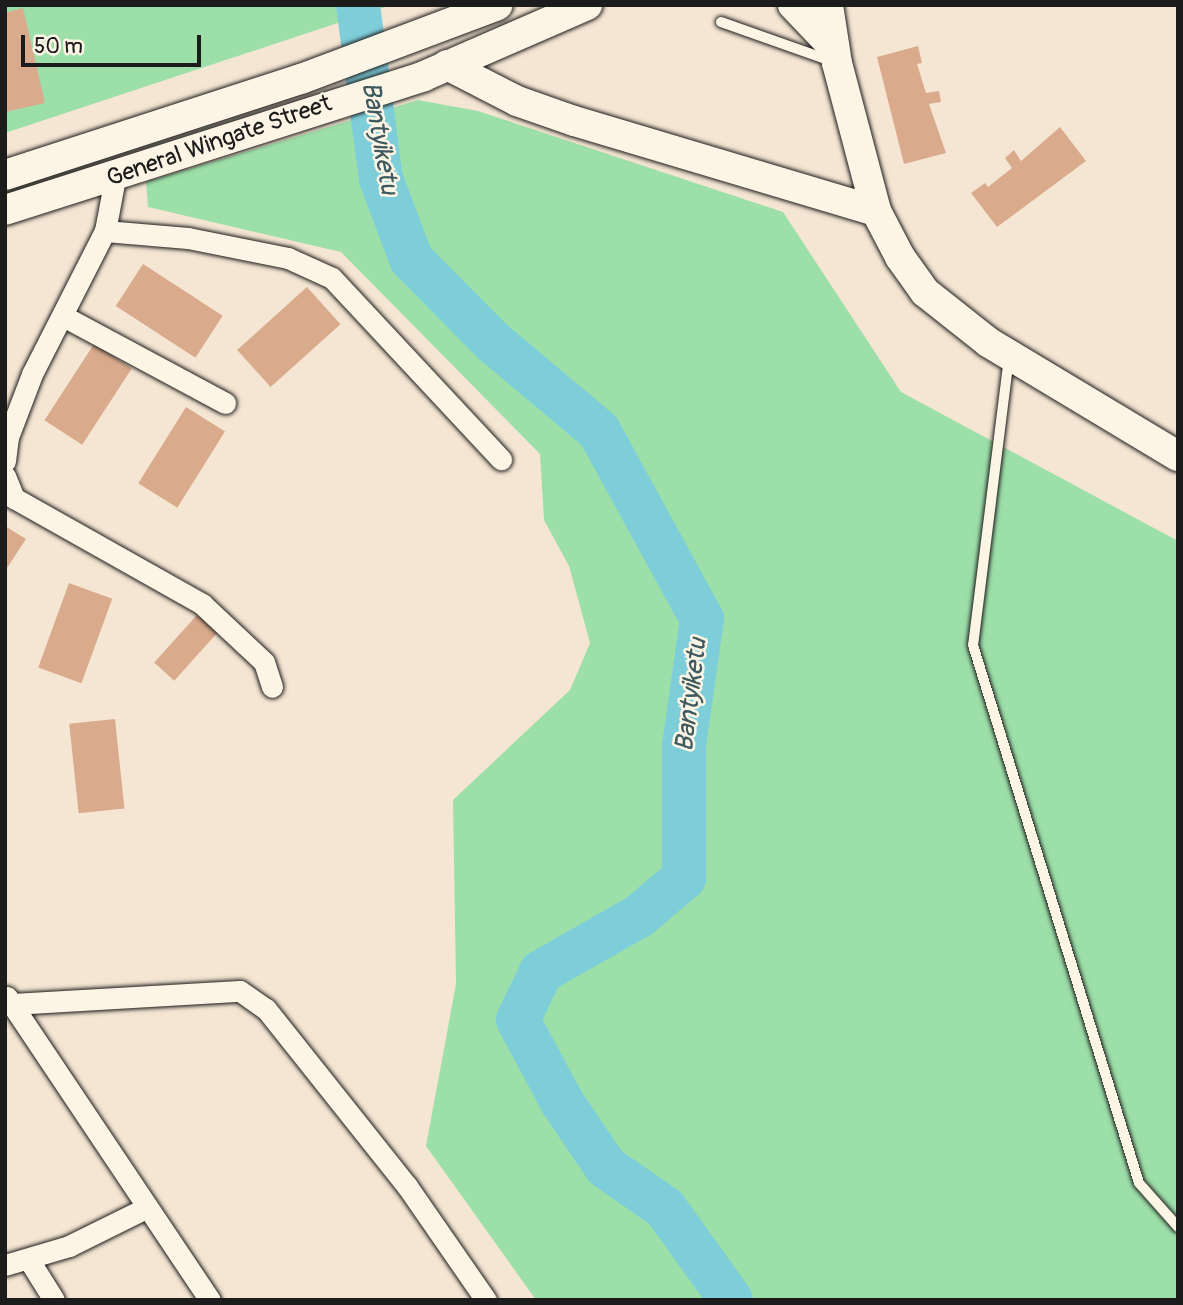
<!DOCTYPE html>
<html>
<head>
<meta charset="utf-8">
<style>
	body { margin:0 }
	#map { position:relative; width:1183px; height:1305px; overflow:hidden; background:#f5e6d3; font-family:Pangolin,sans-serif }
	div>[style] { position:absolute }
	.green>* { inset:0; background:#9ddfa9 }
	.river>* { height:44px; margin:-22px; padding:0 22px; transform-origin:22px; border-radius:22px; background:#7eceda }
	.building>* { inset:0; background:#daaa8d; transform-origin:0 0 }
	.roads { filter:drop-shadow(0 0 2px #1c1c1c) drop-shadow(0 0 2px #1c1c1c) }
	.service>* { height:10px; margin:-5px; padding:0 5px; transform-origin:5px; border-radius:5px; background:#fcf5e5 }
	.minor>* { height:21px; margin:-10.5px; padding:0 10.5px; transform-origin:10.5px; border-radius:10.5px; background:#fcf5e5 }
	.secondary>* { height:30px; margin:-15px; padding:0 15px; transform-origin:15px; border-radius:15px; background:#fcf5e5 }
	span { translate:-50% -50%; white-space:nowrap; text-align:center; line-height:1.15; -webkit-text-stroke:5px #fcf5e5; paint-order:stroke }
	.street-label { font-size:24px; color:#1c1c1c }
	.water-label { font-size:26px; color:#3e5a5e; font-style:italic }
	.frame { position:absolute; inset:0; border:7px solid #1c1c1c; pointer-events:none }
	.scale { position:absolute; left:21px; top:35px; width:180px; height:32px; box-sizing:border-box; border:4px solid #1c1c1c; border-top:0; padding-left:9px; font-size:21px; line-height:24px; white-space:nowrap; color:#1c1c1c; -webkit-text-stroke:5px #fcf5e5; paint-order:stroke }
</style>
</head>
<body>
<div id="map">
	<div class="green">
		<div style="clip-path:polygon(5px 5px,392px 5px,5px 133px)"></div>
		<div style="clip-path:polygon(418px 100px,478px 111px,783px 212px,901px 392px,1178px 541px,1178px 1300px,536px 1300px,426px 1146px,456px 984px,453px 800px,570px 690px,590px 643px,569px 566px,544px 520px,540px 454px,341px 252px,148px 207px,146px 182px)"></div>
	</div>
	<div class="river">
		<div style="left:358px;top:5px;width:176px;rotate:82.5deg"></div>
		<div style="left:381px;top:179px;width:85px;rotate:69.4deg"></div>
		<div style="left:411px;top:259px;width:117px;rotate:45.3deg"></div>
		<div style="left:493px;top:342px;width:138px;rotate:40deg"></div>
		<div style="left:599px;top:431px;width:214px;rotate:61.3deg"></div>
		<div style="left:702px;top:619px;width:127px;rotate:98.1deg"></div>
		<div style="left:684px;top:745px;width:133px;rotate:90deg"></div>
		<div style="left:684px;top:878px;width:59px;rotate:139.8deg"></div>
		<div style="left:639px;top:916px;width:113px;rotate:150.3deg"></div>
		<div style="left:541px;top:972px;width:53px;rotate:115.6deg"></div>
		<div style="left:518px;top:1020px;width:93px;rotate:61.8deg"></div>
		<div style="left:562px;top:1102px;width:78px;rotate:55.9deg"></div>
		<div style="left:606px;top:1167px;width:72px;rotate:34.8deg"></div>
		<div style="left:665px;top:1208px;width:113px;rotate:54.3deg"></div>
	</div>
	<div class="building">
		<div style="clip-path:polygon(23px 8px,45px 103px,5px 112px,5px 13px)"></div>
		<div style="clip-path:polygon(918px 46px,922px 63px,917px 64px,926px 93px,939px 91px,941px 102px,929px 104px,946px 153px,904px 164px,877px 57px)"></div>
		<div style="clip-path:polygon(1060px 127px,1086px 161px,997px 227px,971px 193px,985px 183px,988px 187px,1012px 168px,1005px 158px,1014px 150px,1021px 161px)"></div>
		<div style="left:143px;top:264px;width:95px;height:50px;rotate:33deg"></div>
		<div style="left:307px;top:287px;width:50px;height:94px;rotate:48deg"></div>
		<div style="left:94px;top:344px;width:45px;height:91px;rotate:33deg"></div>
		<div style="left:186px;top:407px;width:46px;height:90px;rotate:32deg"></div>
		<div style="clip-path:polygon(5px 526px,26px 539px,5px 571px)"></div>
		<div style="left:69px;top:583px;width:46px;height:90px;rotate:20deg"></div>
		<div style="left:197px;top:615px;width:27px;height:64px;rotate:42deg"></div>
		<div style="left:115px;top:719px;width:90px;height:46px;rotate:84deg"></div>
	</div>
	<div class="roads">
		<div class="service">
			<div style="left:721px;top:22px;width:120px;rotate:19.5deg"></div>
			<div style="left:1009px;top:357px;width:290px;rotate:97.1deg"></div>
			<div style="left:973px;top:645px;width:563px;rotate:72.85deg"></div>
			<div style="left:1139px;top:1183px;width:59px;rotate:48.4deg"></div>
		</div>
		<div class="minor">
			<div style="left:105px;top:231px;width:54px;rotate:-79.3deg"></div>
			<div style="left:63px;top:316px;width:184px;rotate:28.2deg"></div>
			<div style="left:5px;top:461px;width:24px;rotate:-83deg"></div>
			<div style="left:8px;top:437px;width:67px;rotate:-69.1deg"></div>
			<div style="left:32px;top:374px;width:161px;rotate:-63deg"></div>
			<div style="left:105px;top:231px;width:83px;rotate:4.8deg"></div>
			<div style="left:188px;top:238px;width:102px;rotate:11.3deg"></div>
			<div style="left:288px;top:258px;width:48px;rotate:24.4deg"></div>
			<div style="left:332px;top:278px;width:248px;rotate:47deg"></div>
			<div style="left:5px;top:476px;width:24px;rotate:68deg"></div>
			<div style="left:14px;top:498px;width:216px;rotate:29.4deg"></div>
			<div style="left:202px;top:604px;width:85px;rotate:43.1deg"></div>
			<div style="left:264px;top:662px;width:26px;rotate:72deg"></div>
			<div style="left:7px;top:997px;width:365px;rotate:56.2deg"></div>
			<div style="left:12px;top:1004px;width:228px;rotate:-3.3deg"></div>
			<div style="left:240px;top:991px;width:32px;rotate:35deg"></div>
			<div style="left:266px;top:1009px;width:226px;rotate:51.5deg"></div>
			<div style="left:407px;top:1186px;width:139px;rotate:55.3deg"></div>
			<div style="left:29px;top:1260px;width:47px;rotate:58deg"></div>
			<div style="left:5px;top:1265px;width:67px;rotate:-16.5deg"></div>
			<div style="left:69px;top:1246px;width:86px;rotate:-26.3deg"></div>
		</div>
		<div class="secondary">
			<div style="left:793px;top:5px;width:59px;rotate:46.4deg"></div>
			<div style="left:828px;top:5px;width:59px;rotate:81.2deg"></div>
			<div style="left:837px;top:63px;width:153px;rotate:75.2deg"></div>
			<div style="left:876px;top:211px;width:52px;rotate:62.4deg"></div>
			<div style="left:900px;top:257px;width:43px;rotate:54.5deg"></div>
			<div style="left:925px;top:292px;width:80px;rotate:38.4deg"></div>
			<div style="left:988px;top:342px;width:222px;rotate:31deg"></div>
			<div style="left:447px;top:65px;width:79px;rotate:27.2deg"></div>
			<div style="left:517px;top:101px;width:60px;rotate:19.3deg"></div>
			<div style="left:574px;top:121px;width:315px;rotate:16.6deg"></div>
			<div style="left:5px;top:175px;width:311px;rotate:-18deg"></div>
			<div style="left:301px;top:79px;width:210px;rotate:-20.6deg"></div>
			<div style="left:5px;top:210px;width:440px;rotate:-17.7deg"></div>
			<div style="left:424px;top:76px;width:178px;rotate:-23.5deg"></div>
		</div>
	</div>
	<div class="street-label">
		<span style="left:219px;top:141px;rotate:-19deg">General Wingate Street</span>
	</div>
	<div class="water-label">
		<span style="left:379px;top:138px;rotate:80deg">Bantyiketu</span>
		<span style="left:692px;top:695px;rotate:-83deg">Bantyiketu</span>
	</div>
	<div class="frame"></div>
	<div class="scale">50 m</div>
</div>
</body>
</html>
